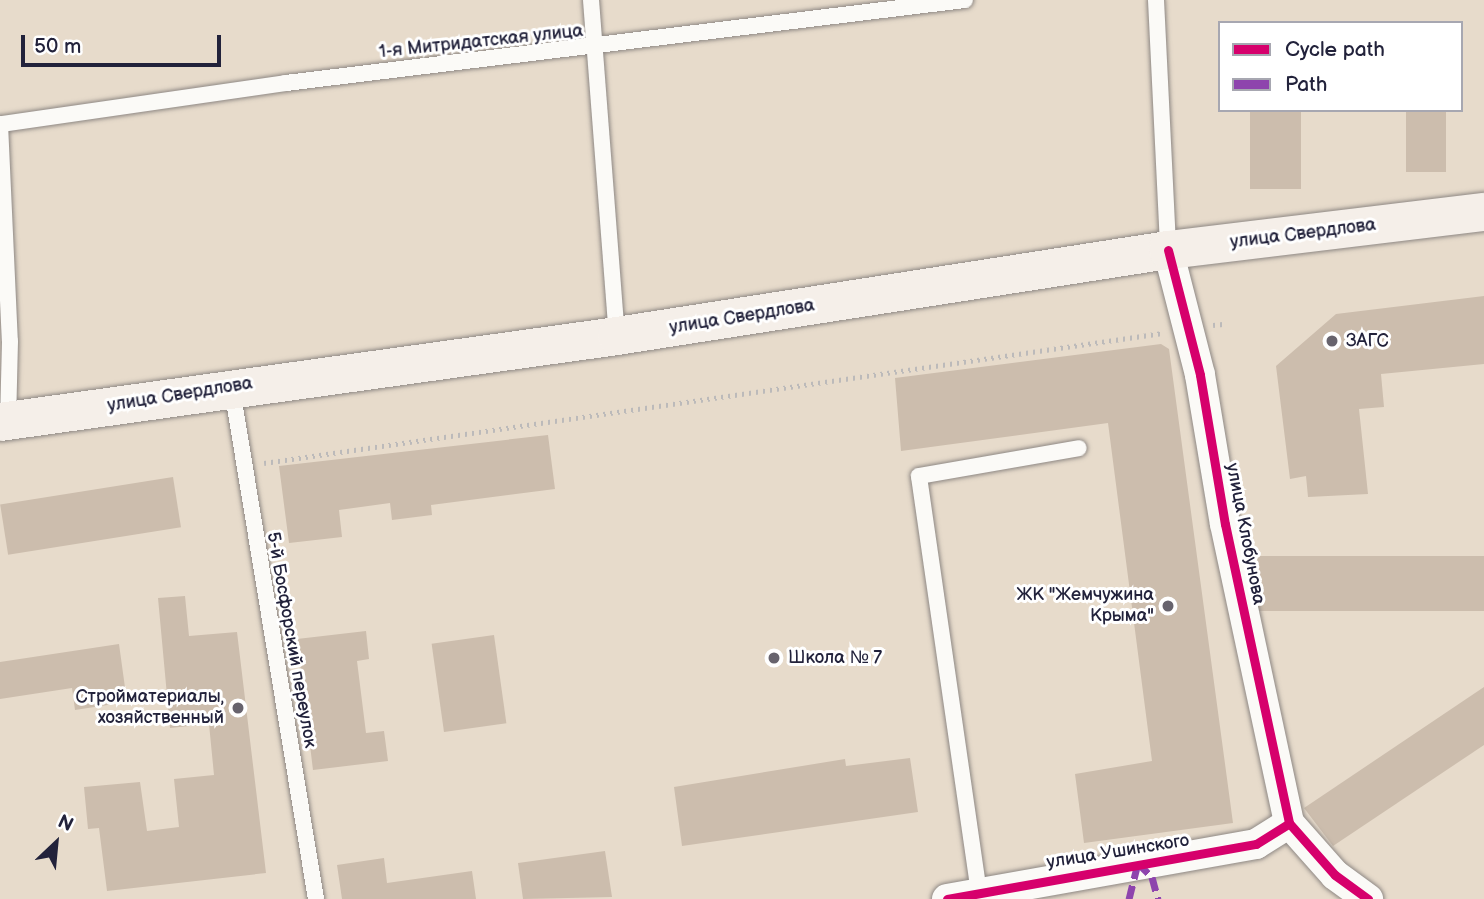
<!DOCTYPE html>
<html>
<head>
<meta charset="utf-8">
<style>
	body { margin:0 }
	#map { position:relative; width:1484px; height:899px; overflow:hidden; background:#e7dbcb; font-family:"Balsamiq Sans",sans-serif }
	div>[style] { position:absolute }
	.building>* { inset:0; background:#ccbdad; transform-origin:0 0 }
	.path>* { height:4.5px; margin-top:-2.25px; transform-origin:0; background:repeating-linear-gradient(90deg,#bcbaba 0 2px,transparent 0 7px) }
	.roads { filter:drop-shadow(0 0 2px #8e8884) drop-shadow(0 0 2px #8e8884) }
	.service>* { height:16px; margin:-8px; padding:0 8px; transform-origin:8px; border-radius:8px; background:#fbfaf7 }
	.minor>* { height:30px; margin:-15px; padding:0 15px; transform-origin:15px; border-radius:15px; background:#fbfaf7 }
	.secondary>* { height:38px; margin:-19px; padding:0 19px; transform-origin:19px; border-radius:19px; background:#f5efe9 }
	.quiet>* { height:7px; margin-top:-3.5px; transform-origin:0; background:repeating-linear-gradient(90deg,#8e44ad 0 14px,transparent 0 21px) }
	.cycleway>* { height:9px; margin:-4.5px; padding:0 4.5px; transform-origin:4.5px; border-radius:4.5px; background:#d6006c }
	.dots>* { width:19px; height:19px; translate:-50% -50%; box-sizing:border-box; border:4px solid #fff; border-radius:50% }
	span { translate:-50% -50%; white-space:nowrap; text-align:center; line-height:1.15; -webkit-text-stroke:6px #fff; paint-order:stroke }
	.street-label { font-size:18px; color:#22223b }
	.poi-label { font-size:18px; color:#22223b }
	.left { translate:0 -50%; text-align:left }
	.right { translate:-100% -50%; text-align:right }
	.legend { position:absolute; left:1218px; top:21px; width:245px; height:91px; box-sizing:border-box; background:#fff; border:2px solid #a7a7b1; margin:0; padding:9px 12px; list-style:none; font-size:21px; color:#22223b }
	.legend li { display:flex; align-items:center; gap:14px; height:35px }
	.legend b { width:35px; border:2px solid #a7a7b1 }
	.north { position:absolute; left:21px; top:808px; width:70px; height:70px; -webkit-text-stroke:5px #fff; paint-order:stroke; rotate:26deg; font-size:19px; font-weight:700; line-height:28px; text-align:center; color:#22223b }
	.north::after { content:''; display:block; margin:auto; width:24px; height:32px; background:#22223b; clip-path:polygon(50% 0,100% 100%,50% 72%,0 100%) }
	.scale { position:absolute; left:21px; top:35px; width:200px; height:32px; box-sizing:border-box; border:4px solid #22223b; border-top:0; padding-left:9px; font-size:21px; line-height:24px; white-space:nowrap; color:#22223b; -webkit-text-stroke:5px #fff; paint-order:stroke }
</style>
</head>
<body>
<div id="map">
	<div class="building">
		<div style="left:1250px;top:110px;width:51px;height:79px"></div>
		<div style="left:1406px;top:110px;width:40px;height:62px"></div>
		<div style="clip-path:polygon(1484px 296px,1484px 364px,1381px 374px,1384px 407px,1359px 409px,1368px 494px,1308px 497px,1306px 476px,1290px 479px,1276px 366px,1336px 314px)"></div>
		<div style="clip-path:polygon(1161px 344px,1169px 349px,1233px 823px,1084px 843px,1075px 774px,1152px 761px,1108px 423px,901px 451px,895px 378px)"></div>
		<div style="clip-path:polygon(548px 435px,555px 489px,431px 505px,432px 515px,392px 520px,390px 503px,339px 510px,342px 537px,289px 543px,279px 466px)"></div>
		<div style="left:173px;top:477px;width:51px;height:175px;rotate:81deg"></div>
		<div style="left:1484px;top:556px;width:55px;height:236px;rotate:90deg"></div>
		<div style="clip-path:polygon(185px 596px,189px 636px,237px 632px,266px 873px,107px 891px,99px 828px,88px 829px,84px 787px,140px 782px,147px 831px,179px 827px,174px 779px,214px 775px,209px 724px,170px 728px,158px 598px)"></div>
		<div style="clip-path:polygon(366px 631px,369px 659px,357px 661px,366px 733px,384px 731px,388px 761px,313px 770px,297px 639px)"></div>
		<div style="left:494px;top:635px;width:89px;height:63px;rotate:82deg"></div>
		<div style="clip-path:polygon(119px 644px,127px 702px,75px 710px,72px 688px,0 699px,0 662px)"></div>
		<div style="clip-path:polygon(1484px 687px,1484px 745px,1333px 846px,1304px 808px)"></div>
		<div style="clip-path:polygon(910px 758px,918px 812px,682px 846px,674px 787px,845px 759px,846px 766px)"></div>
		<div style="clip-path:polygon(605px 851px,612px 897px,523px 899px,518px 863px)"></div>
		<div style="clip-path:polygon(384px 858px,387px 883px,472px 871px,476px 899px,342px 899px,337px 865px)"></div>
	</div>
	<div class="path">
		<div style="left:1213px;top:325px;width:10px;rotate:-6deg"></div>
		<div style="left:264px;top:463px;width:908px;rotate:-8.23deg"></div>
	</div>
	<div class="roads">
		<div class="service">
			<div style="left:591px;top:0;width:337px;rotate:85.6deg"></div>
			<div style="left:1156px;top:0;width:249px;rotate:87.2deg"></div>
			<div style="left:0;top:124px;width:217px;rotate:87.4deg"></div>
			<div style="left:10px;top:341px;width:80px;rotate:91.4deg"></div>
			<div style="left:2px;top:124px;width:287px;rotate:-8.2deg"></div>
			<div style="left:286px;top:83px;width:684px;rotate:-6.97deg"></div>
			<div style="left:232px;top:389px;width:517px;rotate:80.65deg"></div>
			<div style="left:979px;top:893px;width:421px;rotate:-98.2deg"></div>
			<div style="left:919px;top:476px;width:162px;rotate:-9.9deg"></div>
		</div>
		<div class="minor">
			<div style="left:1168px;top:250px;width:129px;rotate:75.6deg"></div>
			<div style="left:1200px;top:375px;width:151px;rotate:80.5deg"></div>
			<div style="left:1225px;top:524px;width:306px;rotate:77.9deg"></div>
			<div style="left:1289px;top:823px;width:69px;rotate:48.5deg"></div>
			<div style="left:1335px;top:875px;width:41px;rotate:36deg"></div>
			<div style="left:947px;top:899px;width:314px;rotate:-10.1deg"></div>
			<div style="left:1256px;top:844px;width:39px;rotate:-32deg"></div>
		</div>
		<div class="secondary">
			<div style="left:0;top:422px;width:623px;rotate:-7.93deg"></div>
			<div style="left:617px;top:336px;width:558px;rotate:-8.87deg"></div>
			<div style="left:1168px;top:250px;width:318px;rotate:-6.9deg"></div>
		</div>
	</div>
	<div class="quiet">
		<div style="left:1129px;top:899px;width:37px;rotate:-76deg"></div>
		<div style="left:1138px;top:863px;width:20px;rotate:45deg"></div>
		<div style="left:1152px;top:877px;width:23px;rotate:75deg"></div>
	</div>
	<div class="cycleway">
		<div style="left:1168px;top:250px;width:129px;rotate:75.6deg"></div>
		<div style="left:1200px;top:375px;width:151px;rotate:80.5deg"></div>
		<div style="left:1225px;top:524px;width:306px;rotate:77.9deg"></div>
		<div style="left:1289px;top:823px;width:69px;rotate:48.5deg"></div>
		<div style="left:1335px;top:875px;width:41px;rotate:36deg"></div>
		<div style="left:947px;top:899px;width:314px;rotate:-10.1deg"></div>
		<div style="left:1256px;top:844px;width:39px;rotate:-32deg"></div>
	</div>
	<div class="dots">
		<div style="left:1332px;top:341px;background:#67636d"></div>
		<div style="left:1168px;top:606px;background:#67636d"></div>
		<div style="left:774px;top:658px;background:#67636d"></div>
		<div style="left:238px;top:708px;background:#67636d"></div>
	</div>
	<div class="street-label">
		<span style="left:481px;top:42px;rotate:-6deg">1-я Митридатская улица</span>
		<span style="left:1303px;top:234px;rotate:-7deg">улица Свердлова</span>
		<span style="left:742px;top:317px;rotate:-9deg">улица Свердлова</span>
		<span style="left:180px;top:395px;rotate:-9deg">улица Свердлова</span>
		<span style="left:1245px;top:534px;rotate:79deg">улица Клобунова</span>
		<span style="left:291px;top:640px;rotate:80deg">5-й Босфорский переулок</span>
		<span style="left:1118px;top:852px;rotate:-9deg">улица Ушинского</span>
	</div>
	<div class="poi-label">
		<span class="left" style="left:1346px;top:341px">ЗАГС</span>
		<span class="right" style="left:1154px;top:606px">ЖК "Жемчужина<br>Крыма"</span>
		<span class="left" style="left:788px;top:658px">Школа № 7</span>
		<span class="right" style="left:224px;top:708px">Стройматериалы,<br>хозяйственный</span>
	</div>
	<ul class="legend">
	<li><b style="height:9px;background:#d6006c"></b>Cycle path</li>
	<li><b style="height:9px;background:#8e44ad"></b>Path</li>
	</ul>
	<div class="north">N</div>
	<div class="scale">50 m</div>
</div>
</body>
</html>
